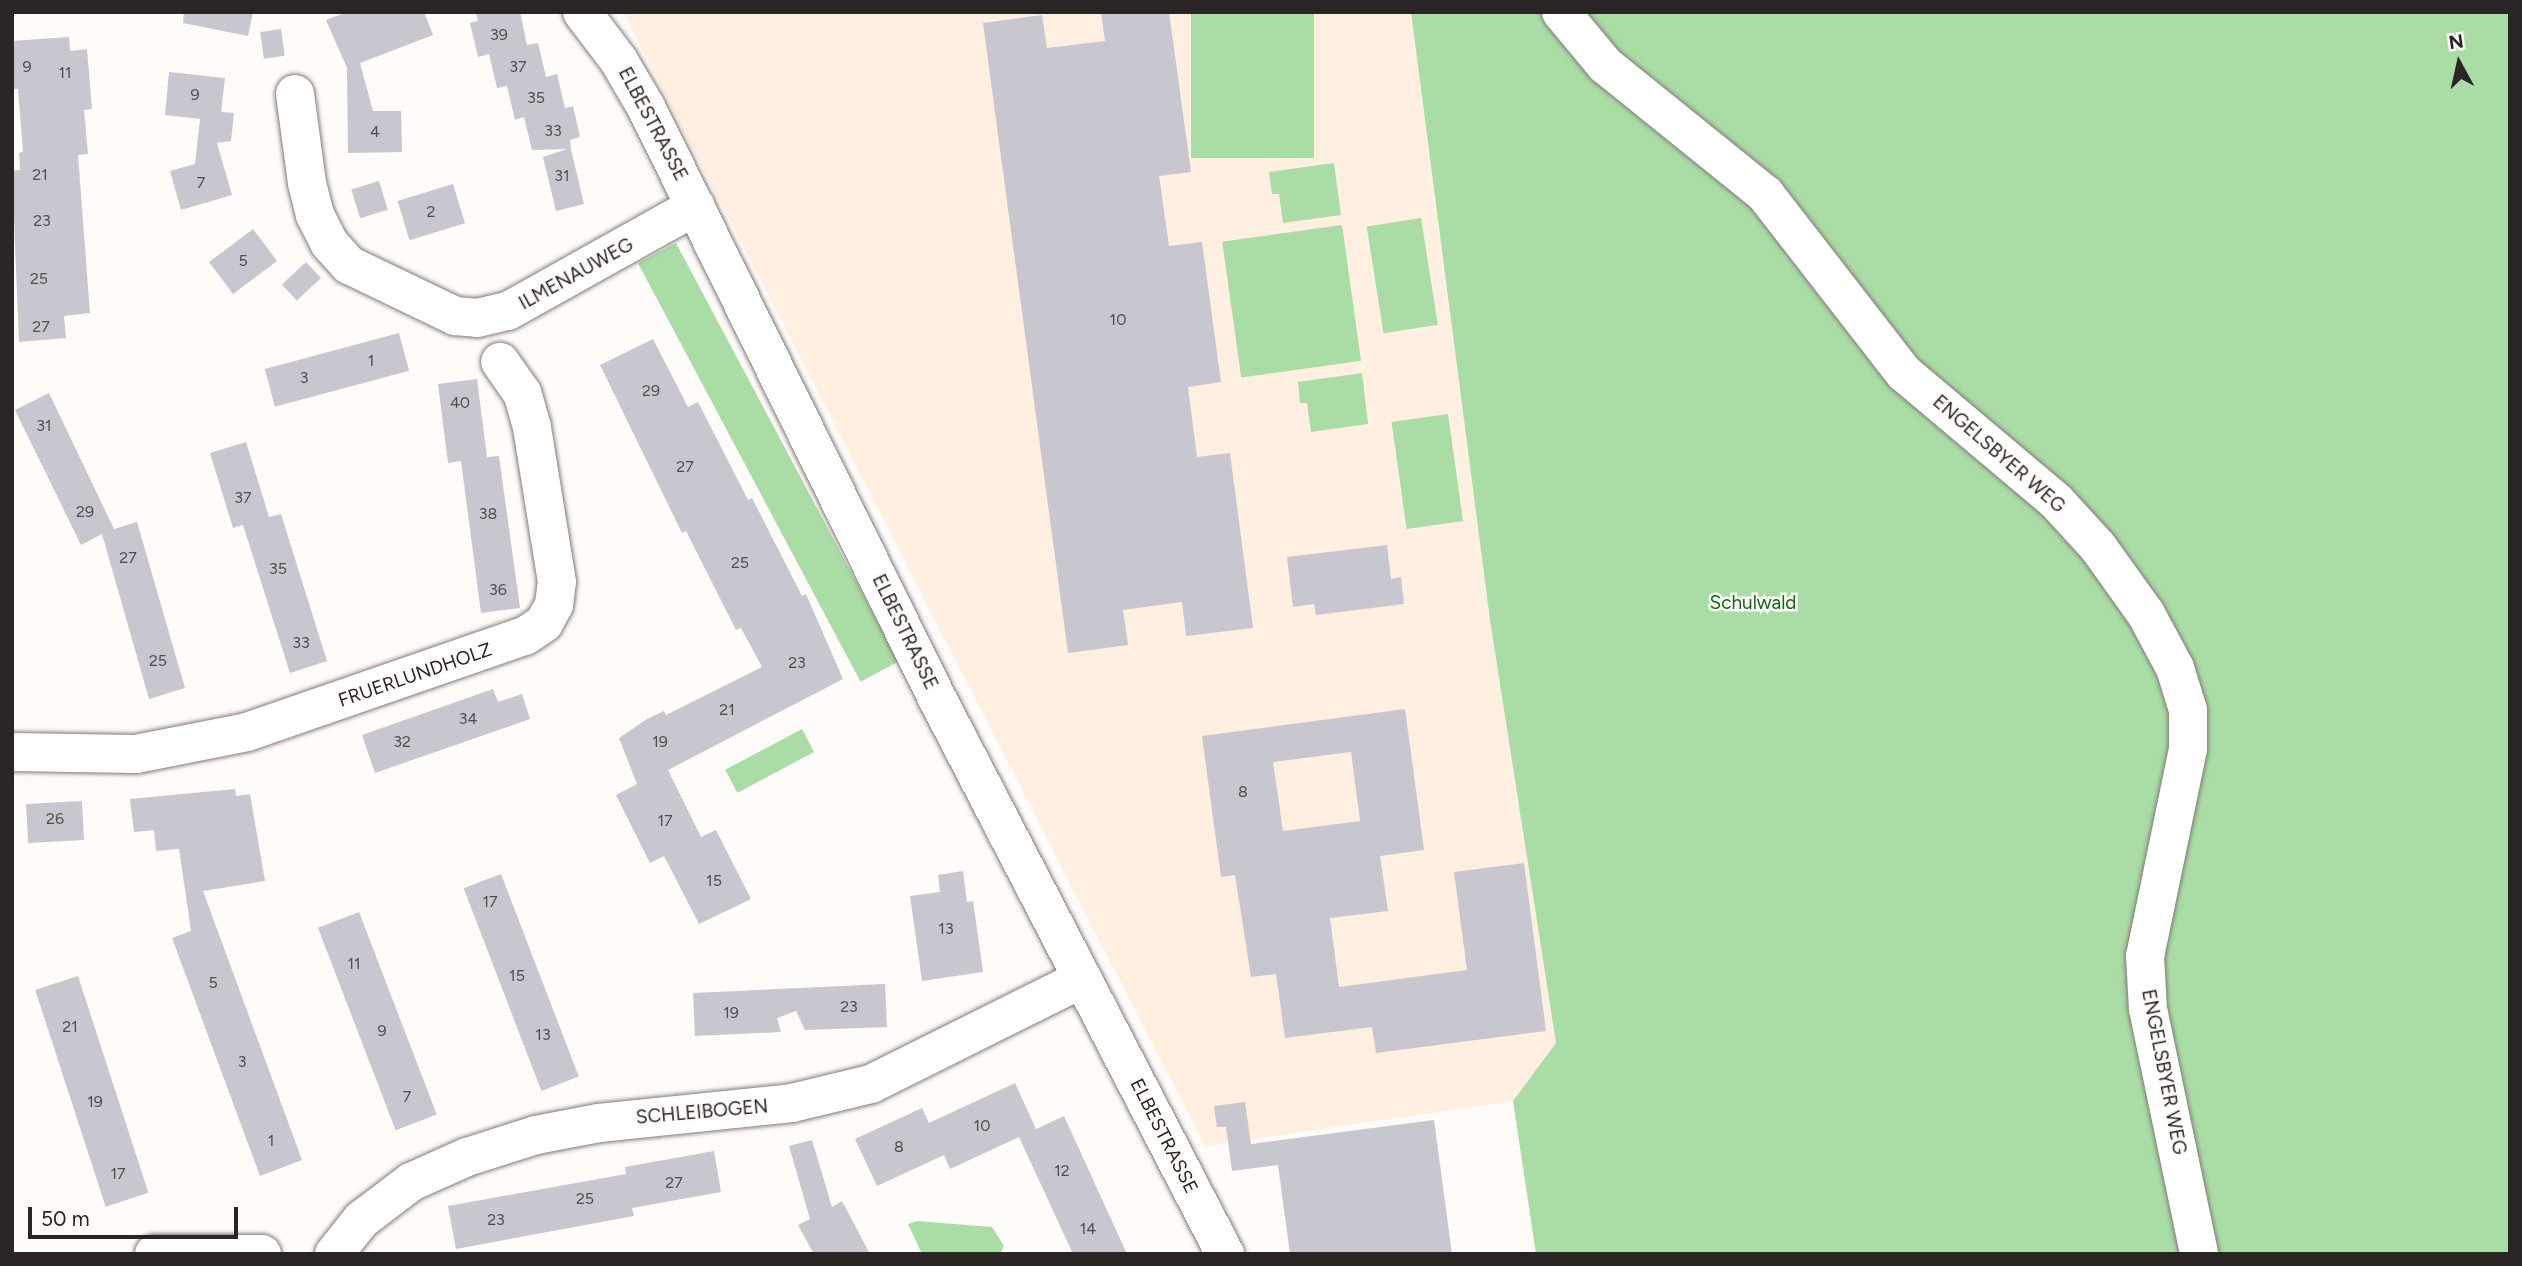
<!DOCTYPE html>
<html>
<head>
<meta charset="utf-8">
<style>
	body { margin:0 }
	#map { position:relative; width:2522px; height:1266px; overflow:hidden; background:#fefbf9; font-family:Figtree,sans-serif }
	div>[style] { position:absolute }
	.education>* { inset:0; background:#feefe1 }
	.green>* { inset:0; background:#a9dda5; transform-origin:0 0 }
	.building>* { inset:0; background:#c8c6ce; transform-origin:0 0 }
	.roads { filter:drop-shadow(0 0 2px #837b77) drop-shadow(0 0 2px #837b77) }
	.minor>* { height:38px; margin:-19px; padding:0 19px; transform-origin:19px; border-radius:19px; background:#fff }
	span { translate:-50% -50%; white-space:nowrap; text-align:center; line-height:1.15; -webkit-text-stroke:5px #fefbf9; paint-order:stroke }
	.number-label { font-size:16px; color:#514d4e }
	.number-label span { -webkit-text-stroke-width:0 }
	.street-label { font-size:19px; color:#292524 }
	.park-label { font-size:19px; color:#0e6a12 }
	.frame { position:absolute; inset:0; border:14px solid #292524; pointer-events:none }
	.north { position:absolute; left:2424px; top:28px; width:70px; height:70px; -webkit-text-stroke:5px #fefbf9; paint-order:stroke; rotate:352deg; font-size:19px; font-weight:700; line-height:28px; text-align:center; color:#292524 }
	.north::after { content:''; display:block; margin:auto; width:24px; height:32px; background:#292524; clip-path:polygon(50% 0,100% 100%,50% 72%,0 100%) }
	.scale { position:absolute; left:28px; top:1207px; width:210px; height:32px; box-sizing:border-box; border:4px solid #292524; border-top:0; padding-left:9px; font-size:21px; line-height:24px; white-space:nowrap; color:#292524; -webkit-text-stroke:5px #fefbf9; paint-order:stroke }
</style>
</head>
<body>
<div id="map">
	<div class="education">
		<div style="clip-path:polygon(623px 12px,1411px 12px,1490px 620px,1556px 1043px,1513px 1101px,1205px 1146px)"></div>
	</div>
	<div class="green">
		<div style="left:1191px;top:12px;width:123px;height:146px"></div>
		<div style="clip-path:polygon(1411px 12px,2510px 12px,2510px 1254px,1536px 1254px,1513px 1101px,1556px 1043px,1490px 620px)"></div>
		<div style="clip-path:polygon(1334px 163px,1341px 215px,1283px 223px,1279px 194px,1272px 194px,1269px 172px)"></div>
		<div style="left:1421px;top:218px;width:108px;height:55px;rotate:81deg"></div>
		<div style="left:1342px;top:225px;width:137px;height:121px;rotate:82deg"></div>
		<div style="left:676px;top:243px;width:474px;height:43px;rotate:62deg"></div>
		<div style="clip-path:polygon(1362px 373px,1368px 424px,1311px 432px,1307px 403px,1300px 403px,1298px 382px)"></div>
		<div style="left:1448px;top:414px;width:108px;height:57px;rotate:82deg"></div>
		<div style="left:802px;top:729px;width:26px;height:87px;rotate:62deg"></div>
		<div style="clip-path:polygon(917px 1221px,992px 1227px,1004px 1246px,1000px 1254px,922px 1254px,908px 1224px)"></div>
	</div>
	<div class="building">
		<div style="clip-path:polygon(184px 12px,253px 12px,248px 36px,183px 23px)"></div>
		<div style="clip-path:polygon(347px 12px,424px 12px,433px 35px,360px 63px,373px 111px,401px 111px,402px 152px,348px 153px,347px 68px,326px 20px)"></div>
		<div style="clip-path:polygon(476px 12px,520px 12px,527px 45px,538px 43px,546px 77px,557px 74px,565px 108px,573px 106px,580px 137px,570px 140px,571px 149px,584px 204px,556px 211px,543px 157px,567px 149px,532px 150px,524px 117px,515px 120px,507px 86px,497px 88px,489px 54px,478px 57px,470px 23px,478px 21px)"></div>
		<div style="clip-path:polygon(1101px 12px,1169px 12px,1191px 172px,1159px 176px,1169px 246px,1202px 242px,1221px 382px,1188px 387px,1197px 457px,1230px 453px,1253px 628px,1186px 636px,1182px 602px,1123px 610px,1128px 645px,1068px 653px,983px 23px,1042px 15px,1047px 48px,1105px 41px)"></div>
		<div style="left:281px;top:29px;width:27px;height:21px;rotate:82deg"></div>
		<div style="clip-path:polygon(69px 37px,70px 51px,87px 49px,92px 109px,84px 110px,88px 154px,78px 155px,90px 313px,64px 316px,66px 338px,19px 342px,12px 171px,20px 170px,19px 153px,23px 152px,18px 89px,12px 89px,12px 41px)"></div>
		<div style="clip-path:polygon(169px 72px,225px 78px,221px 112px,234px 113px,231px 141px,217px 143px,232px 195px,181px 210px,170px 171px,195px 164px,200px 119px,165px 115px)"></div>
		<div style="left:379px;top:181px;width:30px;height:29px;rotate:73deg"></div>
		<div style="left:453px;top:184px;width:41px;height:58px;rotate:73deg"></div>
		<div style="left:253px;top:229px;width:40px;height:55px;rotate:53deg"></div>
		<div style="left:306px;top:262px;width:22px;height:33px;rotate:47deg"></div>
		<div style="left:399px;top:333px;width:39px;height:139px;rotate:75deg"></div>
		<div style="clip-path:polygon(653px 339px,688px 407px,698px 402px,748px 500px,752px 498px,802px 596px,806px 594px,843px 679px,668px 770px,701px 837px,716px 830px,751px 899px,699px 924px,664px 856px,650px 863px,616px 795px,637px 784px,619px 738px,647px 719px,664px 711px,666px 715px,762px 667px,741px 628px,736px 630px,686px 531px,682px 533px,600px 365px)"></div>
		<div style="clip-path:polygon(477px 379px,487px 457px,499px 456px,520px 608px,481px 613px,461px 461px,448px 463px,438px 384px)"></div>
		<div style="clip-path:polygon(49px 393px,114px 529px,137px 522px,185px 688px,149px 699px,102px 534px,81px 545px,15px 410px)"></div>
		<div style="clip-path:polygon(246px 442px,269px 517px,281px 514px,327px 661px,290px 673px,243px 525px,233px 528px,210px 453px)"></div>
		<div style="clip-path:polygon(1387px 545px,1391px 579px,1401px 577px,1404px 604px,1316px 615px,1314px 604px,1293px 607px,1287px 557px)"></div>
		<div style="clip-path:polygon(493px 689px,498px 702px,522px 694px,530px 719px,375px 773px,362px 735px)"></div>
		<div style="clip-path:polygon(evenodd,1405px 709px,1424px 850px,1380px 856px,1388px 911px,1330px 918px,1339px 987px,1467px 970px,1454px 872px,1524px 863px,1546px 1031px,1376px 1053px,1372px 1027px,1285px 1038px,1276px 974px,1251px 977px,1235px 875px,1221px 877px,1202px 736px,1405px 709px,1351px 752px,1360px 821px,1283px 831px,1273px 762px,1351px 752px)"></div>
		<div style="clip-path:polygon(235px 789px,236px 796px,250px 794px,265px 881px,203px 891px,302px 1160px,260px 1176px,172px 938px,191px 931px,179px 849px,156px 851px,154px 830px,134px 832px,130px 799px)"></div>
		<div style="left:82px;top:801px;width:39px;height:56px;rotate:87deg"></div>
		<div style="clip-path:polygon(963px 871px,967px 902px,973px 901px,983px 972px,922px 981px,910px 896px,940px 892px,938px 875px)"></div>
		<div style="left:501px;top:874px;width:217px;height:40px;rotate:69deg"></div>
		<div style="left:359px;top:912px;width:217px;height:44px;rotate:69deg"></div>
		<div style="left:78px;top:976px;width:228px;height:45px;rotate:72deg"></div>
		<div style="clip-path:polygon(885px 984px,887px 1027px,805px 1030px,796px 1011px,777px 1018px,781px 1032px,695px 1036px,693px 993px)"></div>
		<div style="clip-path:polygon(1015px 1083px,1036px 1129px,1064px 1116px,1127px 1254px,1073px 1254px,1019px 1137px,950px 1169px,944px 1155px,877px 1186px,855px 1139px,922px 1108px,929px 1123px)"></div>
		<div style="clip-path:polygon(1245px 1102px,1251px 1144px,1434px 1120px,1452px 1254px,1290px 1254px,1278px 1165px,1232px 1171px,1226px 1127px,1217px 1127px,1214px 1106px)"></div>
		<div style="clip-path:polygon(812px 1140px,832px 1207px,842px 1201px,870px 1254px,814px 1254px,798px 1225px,810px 1219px,789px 1146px)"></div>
		<div style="clip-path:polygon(714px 1151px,721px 1192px,632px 1208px,634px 1216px,456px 1249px,448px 1206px,626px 1174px,625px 1167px)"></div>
	</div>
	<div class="roads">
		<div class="minor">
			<div style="left:582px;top:12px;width:61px;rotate:52.9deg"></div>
			<div style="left:619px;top:61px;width:56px;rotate:59.7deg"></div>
			<div style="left:647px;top:109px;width:659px;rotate:63.79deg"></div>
			<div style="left:938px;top:700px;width:624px;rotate:62.61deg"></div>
			<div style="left:1561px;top:12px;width:69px;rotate:50.3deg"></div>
			<div style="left:1605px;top:65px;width:206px;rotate:38.9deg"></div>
			<div style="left:1765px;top:194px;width:227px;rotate:52.2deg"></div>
			<div style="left:1904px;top:373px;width:199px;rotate:40.1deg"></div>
			<div style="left:2056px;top:501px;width:62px;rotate:47.6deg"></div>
			<div style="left:2098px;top:547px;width:82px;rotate:54.4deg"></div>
			<div style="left:2146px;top:614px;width:61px;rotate:61.8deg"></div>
			<div style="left:2175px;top:668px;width:44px;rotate:72.8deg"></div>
			<div style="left:2188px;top:710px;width:39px;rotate:90deg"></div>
			<div style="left:2188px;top:749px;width:211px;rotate:101.7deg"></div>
			<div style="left:2145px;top:956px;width:53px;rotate:86.8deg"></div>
			<div style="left:2148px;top:1009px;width:250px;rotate:78.2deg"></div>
			<div style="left:295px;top:94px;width:90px;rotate:82.3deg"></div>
			<div style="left:307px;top:183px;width:33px;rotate:76deg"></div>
			<div style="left:315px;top:215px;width:31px;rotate:63deg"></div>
			<div style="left:329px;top:243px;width:30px;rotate:48deg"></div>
			<div style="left:349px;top:265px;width:118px;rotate:25.7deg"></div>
			<div style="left:455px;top:316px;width:22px;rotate:5deg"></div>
			<div style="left:477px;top:318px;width:32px;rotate:-13deg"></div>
			<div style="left:508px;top:311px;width:215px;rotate:-29.2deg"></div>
			<div style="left:12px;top:752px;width:124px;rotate:0.9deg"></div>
			<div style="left:136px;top:754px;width:113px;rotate:-11.2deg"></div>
			<div style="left:247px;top:732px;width:294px;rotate:-19.1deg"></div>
			<div style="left:525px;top:636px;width:23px;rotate:-34deg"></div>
			<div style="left:544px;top:623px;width:21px;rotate:-61deg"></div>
			<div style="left:554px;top:605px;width:23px;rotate:-83deg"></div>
			<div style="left:557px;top:582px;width:157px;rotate:-99.2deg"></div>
			<div style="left:532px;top:427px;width:35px;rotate:-106deg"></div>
			<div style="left:522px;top:393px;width:38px;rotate:-125deg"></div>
			<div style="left:154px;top:1254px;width:108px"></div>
			<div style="left:334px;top:1254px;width:43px;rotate:-51.5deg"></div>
			<div style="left:361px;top:1220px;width:63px;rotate:-37.2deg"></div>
			<div style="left:411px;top:1182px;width:61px;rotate:-24.1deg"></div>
			<div style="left:467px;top:1157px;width:72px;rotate:-17.7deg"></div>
			<div style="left:536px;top:1135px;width:64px;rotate:-10.8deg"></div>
			<div style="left:599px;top:1123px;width:194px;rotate:-5.9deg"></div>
			<div style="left:792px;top:1103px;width:81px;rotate:-13.5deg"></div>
			<div style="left:871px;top:1084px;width:236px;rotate:-26.5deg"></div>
		</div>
	</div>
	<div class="number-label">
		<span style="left:499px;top:35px">39</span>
		<span style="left:27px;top:67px">9</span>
		<span style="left:518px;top:67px">37</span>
		<span style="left:65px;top:73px">11</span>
		<span style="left:195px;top:95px">9</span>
		<span style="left:536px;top:98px">35</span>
		<span style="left:553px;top:131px">33</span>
		<span style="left:375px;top:132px">4</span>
		<span style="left:40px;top:175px">21</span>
		<span style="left:562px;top:176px">31</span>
		<span style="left:201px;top:183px">7</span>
		<span style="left:431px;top:212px">2</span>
		<span style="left:42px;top:221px">23</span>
		<span style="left:243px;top:261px">5</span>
		<span style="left:39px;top:279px">25</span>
		<span style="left:1118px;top:320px">10</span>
		<span style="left:41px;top:327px">27</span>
		<span style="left:371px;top:361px">1</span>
		<span style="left:304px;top:378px">3</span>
		<span style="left:651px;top:391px">29</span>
		<span style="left:460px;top:403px">40</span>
		<span style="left:44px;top:426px">31</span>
		<span style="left:685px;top:467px">27</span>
		<span style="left:243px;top:498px">37</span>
		<span style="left:85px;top:512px">29</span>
		<span style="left:488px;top:514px">38</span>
		<span style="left:128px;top:558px">27</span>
		<span style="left:740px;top:563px">25</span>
		<span style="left:278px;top:569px">35</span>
		<span style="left:498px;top:590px">36</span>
		<span style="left:301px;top:643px">33</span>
		<span style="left:158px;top:661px">25</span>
		<span style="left:797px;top:663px">23</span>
		<span style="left:727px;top:710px">21</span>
		<span style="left:468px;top:719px">34</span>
		<span style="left:402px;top:742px">32</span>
		<span style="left:660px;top:742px">19</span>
		<span style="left:1243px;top:792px">8</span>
		<span style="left:55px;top:819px">26</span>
		<span style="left:665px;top:821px">17</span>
		<span style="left:714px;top:881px">15</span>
		<span style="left:490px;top:902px">17</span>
		<span style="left:946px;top:929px">13</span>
		<span style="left:354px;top:964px">11</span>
		<span style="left:517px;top:976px">15</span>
		<span style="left:213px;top:983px">5</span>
		<span style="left:849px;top:1007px">23</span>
		<span style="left:731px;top:1013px">19</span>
		<span style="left:70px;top:1027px">21</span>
		<span style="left:382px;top:1031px">9</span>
		<span style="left:543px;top:1035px">13</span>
		<span style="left:242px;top:1062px">3</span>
		<span style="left:407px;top:1097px">7</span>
		<span style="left:95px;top:1102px">19</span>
		<span style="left:982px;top:1126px">10</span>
		<span style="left:271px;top:1141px">1</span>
		<span style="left:899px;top:1147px">8</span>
		<span style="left:1062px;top:1171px">12</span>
		<span style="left:118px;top:1174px">17</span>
		<span style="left:674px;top:1183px">27</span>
		<span style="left:585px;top:1199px">25</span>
		<span style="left:496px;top:1220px">23</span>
		<span style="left:1088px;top:1229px">14</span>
	</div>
	<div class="street-label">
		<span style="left:653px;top:124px;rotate:62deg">ELBESTRASSE</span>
		<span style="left:576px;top:274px;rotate:-29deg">ILMENAUWEG</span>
		<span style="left:1999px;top:454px;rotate:41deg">ENGELSBYER WEG</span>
		<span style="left:905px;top:632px;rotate:64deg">ELBESTRASSE</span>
		<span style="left:415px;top:675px;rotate:-19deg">FRUERLUNDHOLZ</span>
		<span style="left:2164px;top:1072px;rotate:79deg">ENGELSBYER WEG</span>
		<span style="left:702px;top:1112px;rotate:-5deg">SCHLEIBOGEN</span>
		<span style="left:1164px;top:1136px;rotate:63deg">ELBESTRASSE</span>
	</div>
	<div class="park-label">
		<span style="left:1753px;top:603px">Schulwald</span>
	</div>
	<div class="frame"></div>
	<div class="north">N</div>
	<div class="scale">50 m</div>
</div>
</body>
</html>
